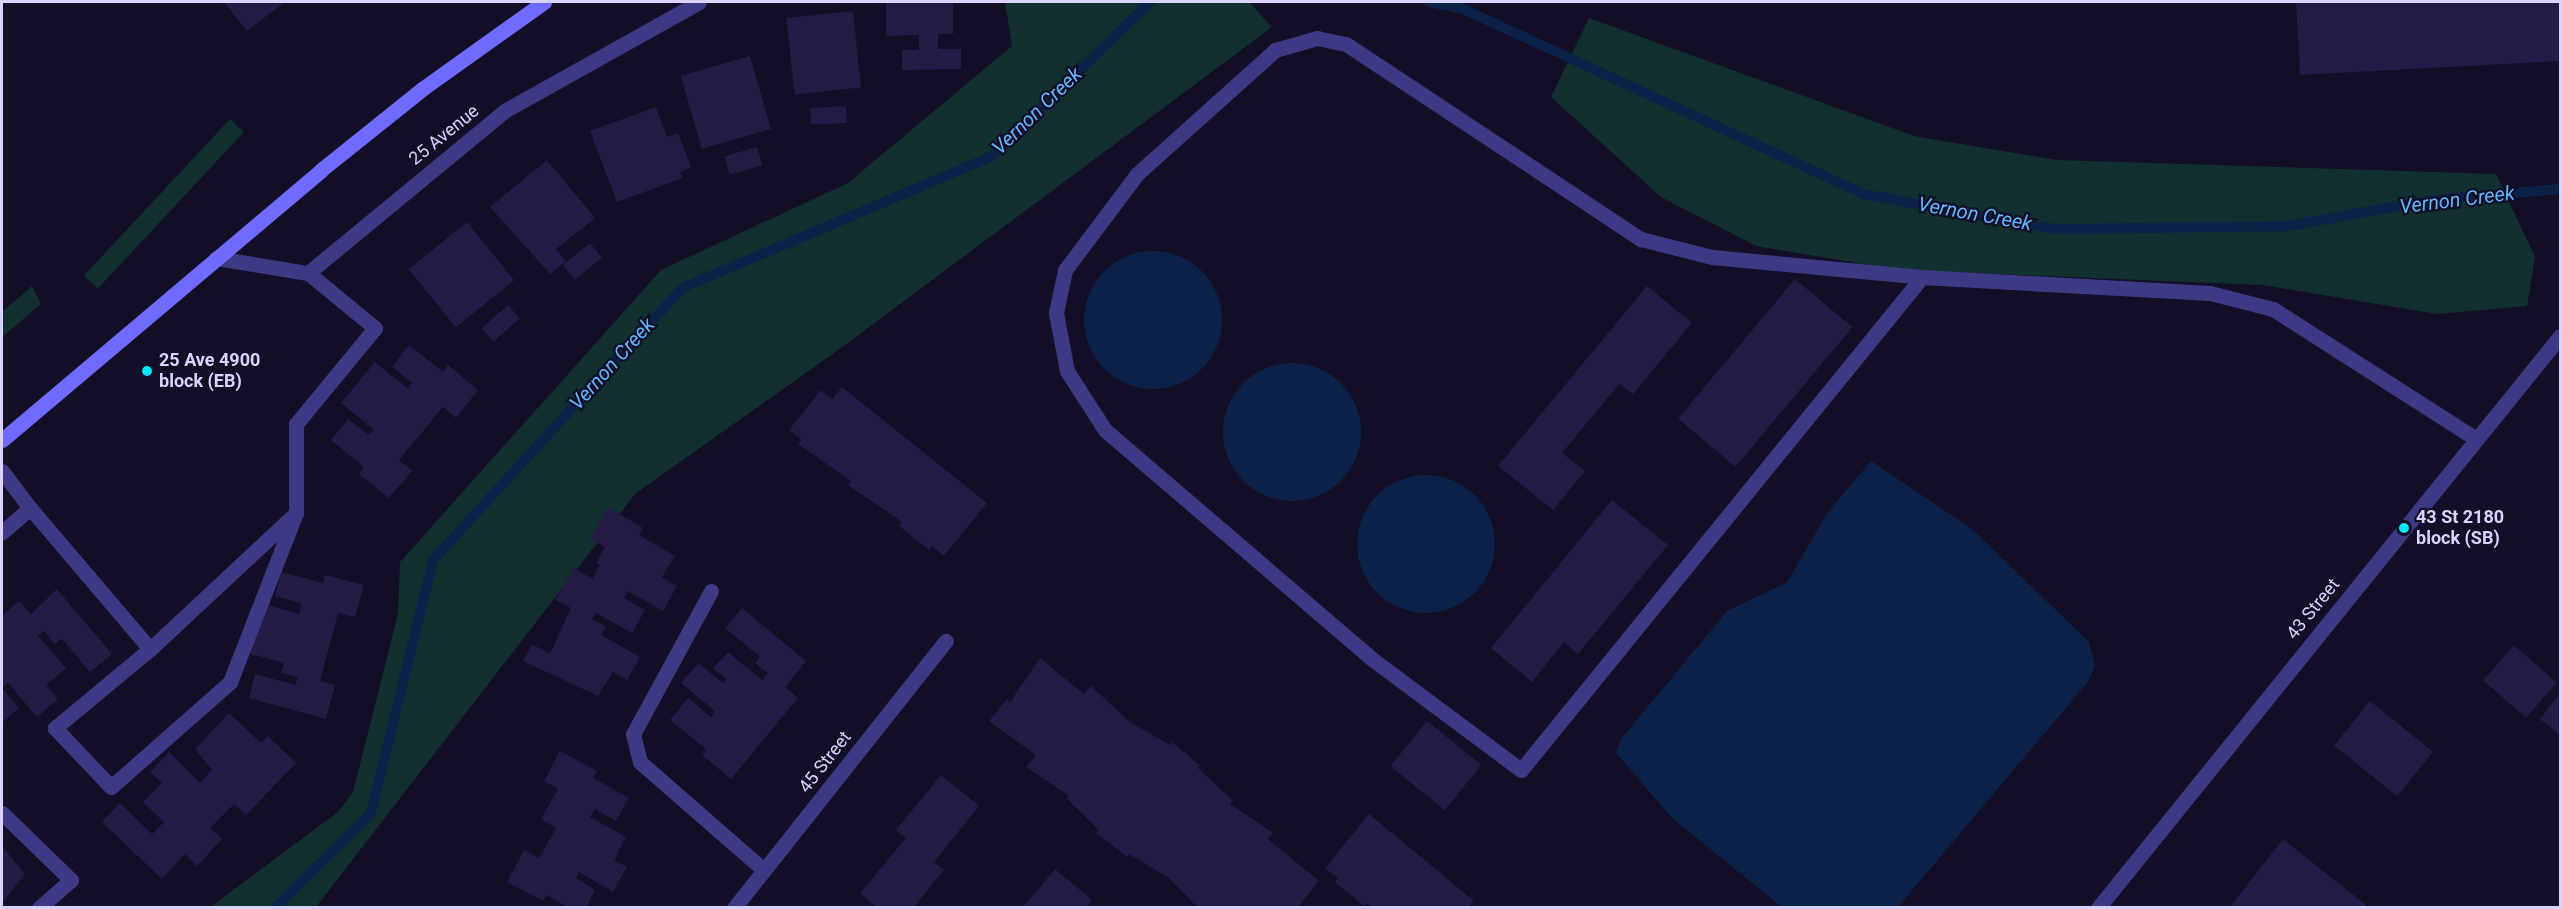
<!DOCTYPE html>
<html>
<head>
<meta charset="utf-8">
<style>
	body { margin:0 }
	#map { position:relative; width:2562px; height:909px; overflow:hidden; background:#130f26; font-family:Roboto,sans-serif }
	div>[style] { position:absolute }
	.green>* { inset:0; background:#12302f; transform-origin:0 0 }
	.water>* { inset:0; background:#0c2248 }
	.round { border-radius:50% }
	.stream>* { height:10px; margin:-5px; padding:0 5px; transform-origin:5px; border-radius:5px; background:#0c2248 }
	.building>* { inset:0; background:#241b47; transform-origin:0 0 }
	.service>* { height:15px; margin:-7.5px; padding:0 7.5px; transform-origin:7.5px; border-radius:7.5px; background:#3d3a85 }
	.minor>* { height:15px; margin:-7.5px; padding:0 7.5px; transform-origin:7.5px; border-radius:7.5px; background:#3d3a85 }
	.secondary>* { height:15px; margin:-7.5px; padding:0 7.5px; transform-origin:7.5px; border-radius:7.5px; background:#6f6bff }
	.dots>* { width:16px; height:16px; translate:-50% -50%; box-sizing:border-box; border:3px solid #130f26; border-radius:50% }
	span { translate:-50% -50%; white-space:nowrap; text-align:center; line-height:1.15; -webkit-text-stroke:4.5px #130f26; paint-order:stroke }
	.street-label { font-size:18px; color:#d9d4ff }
	.poi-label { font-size:18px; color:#d9d4ff; font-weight:700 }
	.left { translate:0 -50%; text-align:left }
	.water-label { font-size:20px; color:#62b6ff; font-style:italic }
	.frame { position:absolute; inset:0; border:3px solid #d9d4ff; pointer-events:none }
</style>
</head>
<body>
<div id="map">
	<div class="green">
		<div style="clip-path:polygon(1005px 2px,1249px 2px,1272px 27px,845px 345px,635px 494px,316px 907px,209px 908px,338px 812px,353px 792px,398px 614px,400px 562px,661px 270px,848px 183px,1012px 46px)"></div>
		<div style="clip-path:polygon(1589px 18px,1914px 136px,2057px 160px,2496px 174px,2535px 257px,2527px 306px,2437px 314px,2263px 285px,1898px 270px,1756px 246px,1661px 197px,1551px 97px)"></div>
		<div style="left:230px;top:119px;width:19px;height:214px;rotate:43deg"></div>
		<div style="clip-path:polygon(32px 286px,41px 304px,2px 337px,2px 312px)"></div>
	</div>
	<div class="water">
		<div class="round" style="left:1084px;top:251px;width:138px;height:138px"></div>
		<div class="round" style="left:1223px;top:363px;width:138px;height:138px"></div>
		<div style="clip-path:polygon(1871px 461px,1972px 529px,2089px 642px,2095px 667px,2087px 683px,1898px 907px,1782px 907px,1673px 819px,1616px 753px,1621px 739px,1727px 611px,1787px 582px,1828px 512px)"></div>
		<div class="round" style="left:1357px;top:475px;width:138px;height:138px"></div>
	</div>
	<div class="stream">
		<div style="left:1429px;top:2px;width:33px;rotate:11deg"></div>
		<div style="left:1461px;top:8px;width:443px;rotate:24.8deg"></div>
		<div style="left:1863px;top:194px;width:196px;rotate:10.3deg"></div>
		<div style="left:2056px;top:229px;width:232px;rotate:-0.7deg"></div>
		<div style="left:2288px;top:226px;width:145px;rotate:-10.3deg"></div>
		<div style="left:2431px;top:200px;width:129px;rotate:-4.9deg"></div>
		<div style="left:275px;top:908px;width:135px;rotate:-44.7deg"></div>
		<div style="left:371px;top:813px;width:260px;rotate:-76.2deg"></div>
		<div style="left:433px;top:560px;width:369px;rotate:-47.5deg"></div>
		<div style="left:682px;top:288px;width:336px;rotate:-23deg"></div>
		<div style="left:991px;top:157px;width:222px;rotate:-44.3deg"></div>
	</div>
	<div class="building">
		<div style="clip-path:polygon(224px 2px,285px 2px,247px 31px)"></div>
		<div style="clip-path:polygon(886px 2px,953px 2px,953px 34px,938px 34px,938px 49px,961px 49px,961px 69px,902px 70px,902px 50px,919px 50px,919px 35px,886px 36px)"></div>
		<div style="clip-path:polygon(2296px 2px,2560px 2px,2560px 61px,2300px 75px)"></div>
		<div style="left:853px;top:11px;width:77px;height:67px;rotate:84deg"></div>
		<div style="left:750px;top:56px;width:76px;height:72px;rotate:74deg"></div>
		<div style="left:846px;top:106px;width:17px;height:36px;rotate:87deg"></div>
		<div style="clip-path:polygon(656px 107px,667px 137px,678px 133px,691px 167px,680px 172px,683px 178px,617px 202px,590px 131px)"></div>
		<div style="left:757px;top:147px;width:19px;height:34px;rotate:74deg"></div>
		<div style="clip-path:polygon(547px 160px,595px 218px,556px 249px,566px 261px,550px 274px,490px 207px)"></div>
		<div style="left:467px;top:222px;width:75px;height:75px;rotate:51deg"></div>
		<div style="left:590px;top:243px;width:19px;height:35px;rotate:51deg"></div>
		<div style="left:1795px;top:279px;width:75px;height:182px;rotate:40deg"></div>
		<div style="clip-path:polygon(1647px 286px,1692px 323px,1633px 394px,1619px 384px,1562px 453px,1585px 471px,1553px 510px,1498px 466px)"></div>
		<div style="left:508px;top:305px;width:18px;height:35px;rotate:49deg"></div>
		<div style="clip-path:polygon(409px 345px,443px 372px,448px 365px,478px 390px,456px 418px,443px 407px,399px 460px,412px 471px,389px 498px,359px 474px,364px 467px,331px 440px,348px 419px,369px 435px,374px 430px,341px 403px,375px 362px,408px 389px,412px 383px,392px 367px)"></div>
		<div style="clip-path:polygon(842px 387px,987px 503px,944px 556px,932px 546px,929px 550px,899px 526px,902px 522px,848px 485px,851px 481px,798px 444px,802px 440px,789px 430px,821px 390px,832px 399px)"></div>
		<div style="clip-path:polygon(1612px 500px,1668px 545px,1578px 654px,1564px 642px,1532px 682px,1491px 648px)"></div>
		<div style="clip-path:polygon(608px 507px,643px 528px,639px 535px,675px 556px,662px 577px,677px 586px,663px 611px,628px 591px,624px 598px,645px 610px,632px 633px,596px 613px,592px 619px,606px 627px,601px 635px,640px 657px,627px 680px,613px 672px,598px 696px,523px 661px,532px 644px,550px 654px,571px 608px,555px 600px,574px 568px,592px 579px,600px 565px,596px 563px,605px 547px,590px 539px)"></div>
		<div style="clip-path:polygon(281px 572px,323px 583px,325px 575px,364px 585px,355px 617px,338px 613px,320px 681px,335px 685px,326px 719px,249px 698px,255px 674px,295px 685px,298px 677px,281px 673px,284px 663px,244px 652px,257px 602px,299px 614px,301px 603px,275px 596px)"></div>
		<div style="clip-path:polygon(57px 589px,112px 654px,90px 672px,62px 639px,55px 644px,44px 631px,38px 636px,66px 668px,46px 685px,58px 699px,37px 717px,8px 683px,2px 688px,19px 708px,2px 723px,2px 616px,19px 601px,31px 614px)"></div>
		<div style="clip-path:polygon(742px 608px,806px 661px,785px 687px,798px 698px,731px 779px,702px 755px,706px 749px,670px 720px,688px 698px,711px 717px,715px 711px,681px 683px,698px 663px,723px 683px,726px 679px,713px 668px,728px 652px,762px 680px,768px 673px,755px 663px,760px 657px,725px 628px)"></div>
		<div style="left:2514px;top:645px;width:57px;height:47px;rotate:41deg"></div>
		<div style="clip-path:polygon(1040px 658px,1084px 694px,1091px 686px,1130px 722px,1170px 745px,1172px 742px,1200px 765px,1198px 768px,1232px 800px,1230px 804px,1273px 833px,1268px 839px,1319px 881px,1297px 908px,1198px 908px,1169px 878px,1129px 854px,1127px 857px,1096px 833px,1099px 830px,1067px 799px,1069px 796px,1026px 767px,1036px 755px,989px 721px,1007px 699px,1010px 702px)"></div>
		<div style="clip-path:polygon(2560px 693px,2560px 735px,2540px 719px)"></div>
		<div style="left:2370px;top:701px;width:81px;height:57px;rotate:39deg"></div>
		<div style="clip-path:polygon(229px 713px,261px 743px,268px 736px,296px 763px,246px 815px,234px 804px,210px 828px,222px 839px,197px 866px,185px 854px,162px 879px,102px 822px,120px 803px,152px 834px,164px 822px,143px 802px,162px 783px,150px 772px,169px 752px,200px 783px,212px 770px,195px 749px)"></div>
		<div style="left:1427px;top:721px;width:70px;height:58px;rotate:39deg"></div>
		<div style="clip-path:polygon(560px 751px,597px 771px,593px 778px,629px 798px,616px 821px,595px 809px,590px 817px,626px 837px,614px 860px,627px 867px,613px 892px,579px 872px,576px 878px,595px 890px,586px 908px,569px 908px,546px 895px,543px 901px,507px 882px,524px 850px,539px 858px,556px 828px,541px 819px,558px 789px,544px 781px)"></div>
		<div style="clip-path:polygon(941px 775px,979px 806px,934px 862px,944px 870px,913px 908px,878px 908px,860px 893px,906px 838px,896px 830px)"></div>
		<div style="clip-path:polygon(1369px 814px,1474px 901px,1468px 908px,1373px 908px,1367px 903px,1364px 906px,1335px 882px,1338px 878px,1325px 868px)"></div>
		<div style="clip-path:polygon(2283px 839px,2370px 908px,2229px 908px)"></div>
		<div style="clip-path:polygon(2px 846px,25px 874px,2px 903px)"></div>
		<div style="clip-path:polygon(1055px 869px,1092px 900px,1086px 908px,1022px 908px)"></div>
	</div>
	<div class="service">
		<div style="left:1922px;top:277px;width:635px;rotate:129.12deg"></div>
		<div style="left:1521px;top:770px;width:187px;rotate:-143.3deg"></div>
		<div style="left:1371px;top:658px;width:350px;rotate:-139.4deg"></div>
		<div style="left:1105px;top:430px;width:70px;rotate:-122.8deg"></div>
		<div style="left:1067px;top:371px;width:59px;rotate:-100.7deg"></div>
		<div style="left:1056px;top:313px;width:44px;rotate:-78.2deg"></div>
		<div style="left:1065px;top:270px;width:120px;rotate:-53.1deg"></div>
		<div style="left:1137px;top:174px;width:186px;rotate:-41.9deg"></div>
		<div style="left:1275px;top:50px;width:44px;rotate:-15.9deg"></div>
		<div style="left:1317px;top:38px;width:30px;rotate:12deg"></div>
		<div style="left:1346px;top:44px;width:354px;rotate:33.5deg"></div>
		<div style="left:1641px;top:239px;width:73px;rotate:14.2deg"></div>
		<div style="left:1712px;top:257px;width:211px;rotate:5.4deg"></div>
		<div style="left:1922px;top:277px;width:288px;rotate:3.2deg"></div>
		<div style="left:2210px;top:293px;width:65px;rotate:14.3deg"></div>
		<div style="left:2273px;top:309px;width:241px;rotate:32.6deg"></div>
		<div style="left:30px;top:508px;width:185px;rotate:49.6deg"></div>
		<div style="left:296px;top:513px;width:200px;rotate:137deg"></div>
		<div style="left:150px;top:649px;width:124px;rotate:140.3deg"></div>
		<div style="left:55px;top:728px;width:81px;rotate:46.5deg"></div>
		<div style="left:111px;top:787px;width:159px;rotate:-41.4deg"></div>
		<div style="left:230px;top:682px;width:181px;rotate:-68.7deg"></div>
		<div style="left:296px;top:513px;width:89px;rotate:-90deg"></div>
		<div style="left:296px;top:424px;width:124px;rotate:-50.5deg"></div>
		<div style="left:375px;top:328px;width:87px;rotate:-140.6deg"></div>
		<div style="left:711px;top:591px;width:163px;rotate:118.6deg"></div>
		<div style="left:633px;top:734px;width:29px;rotate:76deg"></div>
		<div style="left:640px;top:762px;width:164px;rotate:41.1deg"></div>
	</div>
	<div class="minor">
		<div style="left:216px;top:258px;width:93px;rotate:9.3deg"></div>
		<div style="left:308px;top:273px;width:256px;rotate:-39.5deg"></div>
		<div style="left:506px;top:110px;width:221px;rotate:-29.2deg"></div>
		<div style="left:2px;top:471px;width:46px;rotate:52.9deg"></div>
		<div style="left:30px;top:508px;width:37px;rotate:139deg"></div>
		<div style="left:2px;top:813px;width:96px;rotate:44.2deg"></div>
		<div style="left:71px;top:880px;width:43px;rotate:138.8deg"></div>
		<div style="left:734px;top:908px;width:341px;rotate:-51.6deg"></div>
		<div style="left:2098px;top:908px;width:735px;rotate:-51.07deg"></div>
	</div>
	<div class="secondary">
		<div style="left:2px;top:440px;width:418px;rotate:-40.2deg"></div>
		<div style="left:321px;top:170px;width:129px;rotate:-38.7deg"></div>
		<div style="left:422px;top:89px;width:150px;rotate:-35.5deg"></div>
	</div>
	<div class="dots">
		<div style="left:147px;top:371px;background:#00e5ff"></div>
		<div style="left:2404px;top:528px;background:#00e5ff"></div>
	</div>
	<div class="street-label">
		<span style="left:444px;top:135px;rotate:-39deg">25 Avenue</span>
		<span style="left:2313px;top:609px;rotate:-51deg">43 Street</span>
		<span style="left:825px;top:762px;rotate:-52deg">45 Street</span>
	</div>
	<div class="poi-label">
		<span class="left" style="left:159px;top:371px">25 Ave 4900<br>block (EB)</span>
		<span class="left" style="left:2416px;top:528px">43 St 2180<br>block (SB)</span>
	</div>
	<div class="water-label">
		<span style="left:1037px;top:111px;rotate:-44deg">Vernon Creek</span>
		<span style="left:2457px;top:200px;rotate:-7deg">Vernon Creek</span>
		<span style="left:1975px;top:214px;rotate:10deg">Vernon Creek</span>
		<span style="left:612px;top:364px;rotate:-48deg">Vernon Creek</span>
	</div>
	<div class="frame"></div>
</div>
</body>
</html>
